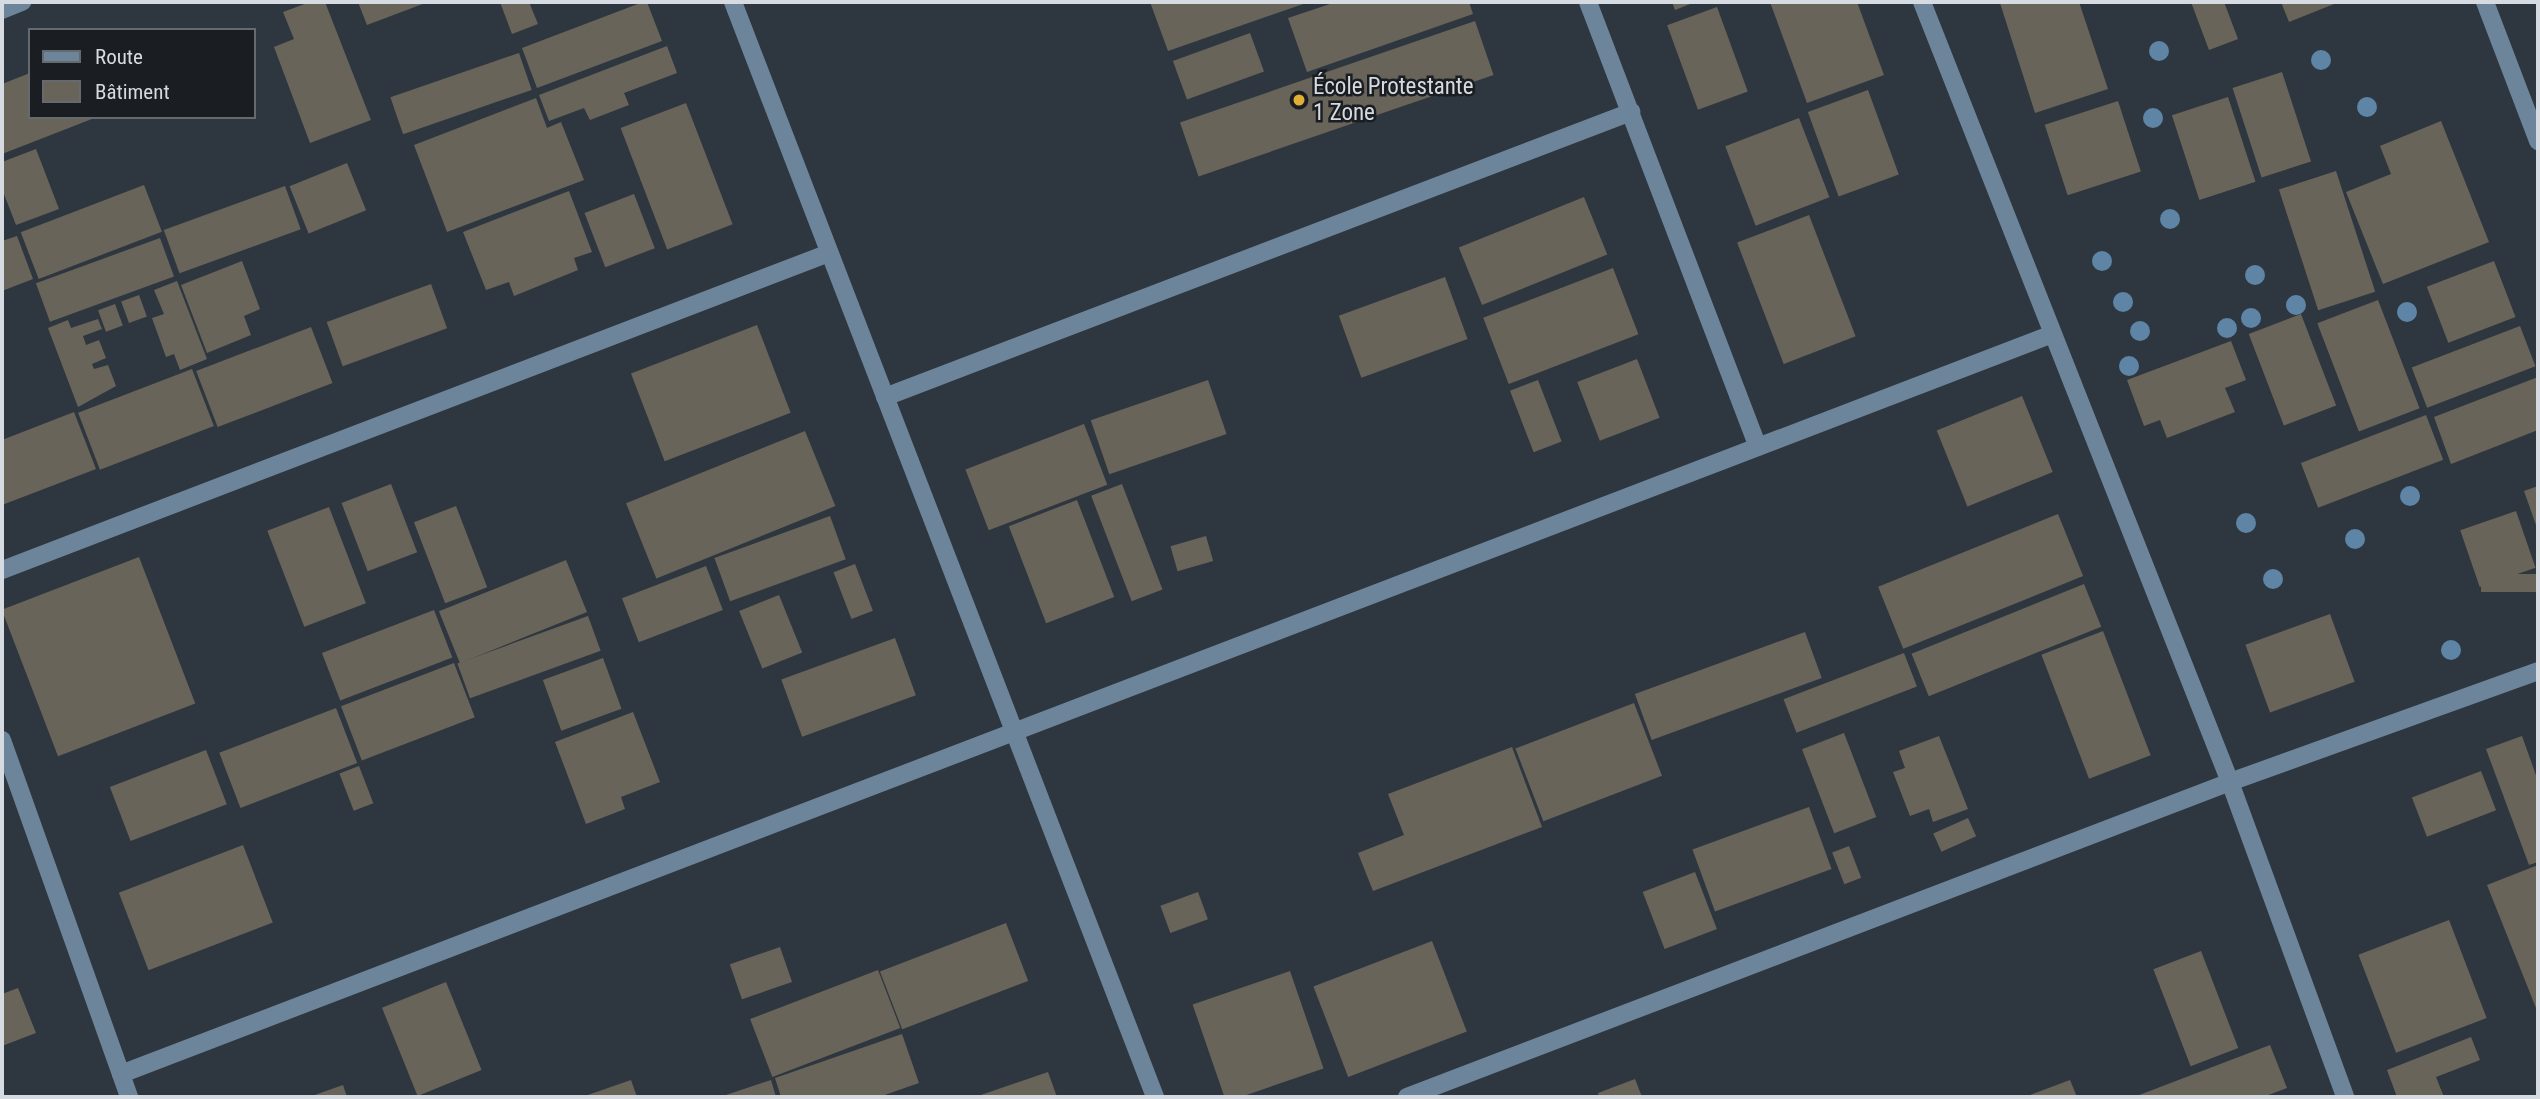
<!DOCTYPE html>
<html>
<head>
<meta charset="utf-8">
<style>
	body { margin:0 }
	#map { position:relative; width:2540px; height:1099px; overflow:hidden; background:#2e373f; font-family:"Roboto Condensed",sans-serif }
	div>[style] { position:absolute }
	.building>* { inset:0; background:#696459; transform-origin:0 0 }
	.minor>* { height:18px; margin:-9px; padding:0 9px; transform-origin:9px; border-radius:9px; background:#6d859a }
	.trees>* { width:20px; height:20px; margin:-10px; border-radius:50%; background:#5e85a5 }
	.dots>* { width:19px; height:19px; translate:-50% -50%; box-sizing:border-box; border:4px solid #1a1e22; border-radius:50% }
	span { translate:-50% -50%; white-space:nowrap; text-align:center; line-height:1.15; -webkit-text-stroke:5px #1a1e22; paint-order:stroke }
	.poi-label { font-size:23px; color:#d5dbe0 }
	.left { translate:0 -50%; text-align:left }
	.frame { position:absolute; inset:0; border:4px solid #d5dbe0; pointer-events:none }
	.legend { position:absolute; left:28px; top:28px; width:228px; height:91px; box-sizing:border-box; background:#1a1e22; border:2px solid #656a6e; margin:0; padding:9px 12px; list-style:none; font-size:21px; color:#d5dbe0 }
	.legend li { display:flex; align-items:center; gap:14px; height:35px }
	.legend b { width:35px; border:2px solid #656a6e }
</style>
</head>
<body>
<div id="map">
	<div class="building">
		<div style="clip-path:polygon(310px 2px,325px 2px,371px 120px,310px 143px,274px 47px,294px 39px,283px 12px)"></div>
		<div style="clip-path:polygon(358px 2px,428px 2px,367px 25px)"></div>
		<div style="clip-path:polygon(500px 2px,529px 2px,538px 24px,512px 34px)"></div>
		<div style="clip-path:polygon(643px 2px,647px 2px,662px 41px,537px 88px,522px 48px)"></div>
		<div style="clip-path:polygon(1150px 2px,1309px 2px,1168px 51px)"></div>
		<div style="clip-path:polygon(1336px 2px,1469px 2px,1473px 14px,1307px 72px,1288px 18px)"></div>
		<div style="clip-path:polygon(1672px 2px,1695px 2px,1675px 10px)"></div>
		<div style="clip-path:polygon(1770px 2px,1857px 2px,1884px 75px,1807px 103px)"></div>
		<div style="clip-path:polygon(2079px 2px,2108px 89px,2035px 113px,2000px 3px)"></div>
		<div style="clip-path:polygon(2191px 2px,2224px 2px,2238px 39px,2209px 50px)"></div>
		<div style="clip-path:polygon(2281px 2px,2339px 2px,2289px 22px)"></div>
		<div style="left:1717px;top:7px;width:90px;height:53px;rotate:70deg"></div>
		<div style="left:1475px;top:21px;width:57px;height:312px;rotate:71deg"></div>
		<div style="left:1250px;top:33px;width:41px;height:82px;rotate:70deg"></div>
		<div style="clip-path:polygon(667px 46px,677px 73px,624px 93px,629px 105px,590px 120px,584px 108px,549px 121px,539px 95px)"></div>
		<div style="left:519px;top:53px;width:39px;height:136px;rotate:71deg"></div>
		<div style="left:2282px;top:72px;width:94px;height:52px;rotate:72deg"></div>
		<div style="clip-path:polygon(30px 73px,30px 117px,97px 117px,2px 154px,2px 84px)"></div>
		<div style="left:1868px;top:90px;width:90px;height:64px;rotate:70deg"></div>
		<div style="left:2228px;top:97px;width:89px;height:59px;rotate:72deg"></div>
		<div style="clip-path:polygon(536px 98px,547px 128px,561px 122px,584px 180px,447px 232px,414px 145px)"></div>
		<div style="left:2118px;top:101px;width:74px;height:77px;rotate:72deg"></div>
		<div style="left:686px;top:103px;width:130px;height:70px;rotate:69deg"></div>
		<div style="left:1799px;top:118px;width:85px;height:79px;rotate:69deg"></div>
		<div style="clip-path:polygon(2441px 121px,2489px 242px,2383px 284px,2346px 192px,2391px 174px,2380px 146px)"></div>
		<div style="clip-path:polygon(36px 149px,59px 209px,16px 225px,2px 189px,2px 162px)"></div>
		<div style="left:347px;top:163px;width:51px;height:62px;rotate:68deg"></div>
		<div style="left:2336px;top:171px;width:127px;height:60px;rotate:72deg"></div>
		<div style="left:144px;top:185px;width:50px;height:132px;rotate:69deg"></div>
		<div style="left:285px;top:186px;width:46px;height:129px;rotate:70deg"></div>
		<div style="clip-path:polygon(569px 191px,592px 252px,574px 258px,578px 270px,514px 296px,509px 282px,486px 290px,463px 232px)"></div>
		<div style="left:634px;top:194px;width:58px;height:53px;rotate:69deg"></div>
		<div style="left:1584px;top:197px;width:62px;height:135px;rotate:68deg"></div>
		<div style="left:1809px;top:215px;width:130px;height:77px;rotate:69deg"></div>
		<div style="clip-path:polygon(17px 236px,33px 279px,2px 291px,2px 241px)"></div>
		<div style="left:160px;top:238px;width:41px;height:132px;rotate:70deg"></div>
		<div style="clip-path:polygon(242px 261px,260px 309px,244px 316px,251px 335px,207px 353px,181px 285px)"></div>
		<div style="left:2494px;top:261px;width:60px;height:72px;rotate:69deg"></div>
		<div style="left:1613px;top:268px;width:71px;height:139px;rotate:69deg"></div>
		<div style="left:1445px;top:277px;width:66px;height:113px;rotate:70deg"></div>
		<div style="clip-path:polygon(177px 281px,207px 359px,180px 370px,174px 354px,166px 357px,152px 318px,164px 314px,154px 290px)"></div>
		<div style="left:431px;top:284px;width:47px;height:111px;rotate:70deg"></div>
		<div style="left:139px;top:295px;width:23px;height:19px;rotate:70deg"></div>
		<div style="left:2378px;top:300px;width:116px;height:65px;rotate:69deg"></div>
		<div style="left:115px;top:304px;width:23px;height:18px;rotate:70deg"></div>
		<div style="left:2301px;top:314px;width:98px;height:56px;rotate:69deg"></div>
		<div style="clip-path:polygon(98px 319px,102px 329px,83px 336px,86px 345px,99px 340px,106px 358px,92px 364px,94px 369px,108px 365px,116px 386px,78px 407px,48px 328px,68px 320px,71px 328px)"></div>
		<div style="left:757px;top:325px;width:94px;height:135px;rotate:69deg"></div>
		<div style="left:2520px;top:326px;width:43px;height:116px;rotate:69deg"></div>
		<div style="left:311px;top:327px;width:60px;height:123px;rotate:69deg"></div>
		<div style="clip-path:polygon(2231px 341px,2246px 380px,2225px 388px,2235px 412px,2167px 438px,2160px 420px,2144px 426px,2127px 380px)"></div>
		<div style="left:1637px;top:359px;width:63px;height:64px;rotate:69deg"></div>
		<div style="left:192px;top:369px;width:61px;height:122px;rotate:69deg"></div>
		<div style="clip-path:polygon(2538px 377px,2538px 430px,2451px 464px,2434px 417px)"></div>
		<div style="left:1208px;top:380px;width:57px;height:124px;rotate:71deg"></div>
		<div style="left:1538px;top:380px;width:66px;height:30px;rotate:69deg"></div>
		<div style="left:2022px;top:396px;width:82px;height:92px;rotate:68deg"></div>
		<div style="clip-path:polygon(74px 412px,96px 469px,2px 505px,2px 440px)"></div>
		<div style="left:2426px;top:415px;width:48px;height:134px;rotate:69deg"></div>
		<div style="left:1084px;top:424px;width:65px;height:127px;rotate:69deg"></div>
		<div style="left:805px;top:431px;width:81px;height:193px;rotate:68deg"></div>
		<div style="left:391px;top:484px;width:73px;height:53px;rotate:69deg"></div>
		<div style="left:1122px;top:484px;width:113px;height:33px;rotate:69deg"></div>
		<div style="clip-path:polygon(2538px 486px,2538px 524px,2536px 525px,2524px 491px)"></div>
		<div style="left:1077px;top:500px;width:104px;height:73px;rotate:69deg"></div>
		<div style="left:456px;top:506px;width:87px;height:45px;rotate:69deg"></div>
		<div style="left:329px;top:507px;width:103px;height:66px;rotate:69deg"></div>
		<div style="left:2516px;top:511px;width:60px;height:59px;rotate:71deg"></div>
		<div style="left:2058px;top:514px;width:67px;height:194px;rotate:68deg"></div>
		<div style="left:830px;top:516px;width:46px;height:123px;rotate:70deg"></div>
		<div style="left:1206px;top:536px;width:26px;height:37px;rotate:74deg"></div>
		<div style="left:139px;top:557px;width:157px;height:147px;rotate:69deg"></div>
		<div style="left:566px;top:560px;width:56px;height:137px;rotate:68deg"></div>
		<div style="left:855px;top:564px;width:50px;height:23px;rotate:69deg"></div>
		<div style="left:706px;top:566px;width:47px;height:90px;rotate:69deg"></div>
		<div style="left:2538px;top:574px;width:18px;height:57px;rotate:90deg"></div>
		<div style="left:2084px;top:584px;width:46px;height:186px;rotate:68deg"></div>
		<div style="left:779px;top:595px;width:62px;height:43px;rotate:68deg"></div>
		<div style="left:434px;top:610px;width:51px;height:120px;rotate:69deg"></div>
		<div style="left:2330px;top:614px;width:72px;height:90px;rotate:70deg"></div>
		<div style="left:588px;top:616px;width:37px;height:139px;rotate:70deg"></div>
		<div style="left:2103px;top:631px;width:133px;height:66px;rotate:69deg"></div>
		<div style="left:1805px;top:632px;width:49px;height:181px;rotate:70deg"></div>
		<div style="left:895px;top:638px;width:61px;height:121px;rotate:70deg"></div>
		<div style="left:1904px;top:653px;width:36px;height:129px;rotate:69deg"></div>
		<div style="left:603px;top:658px;width:54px;height:64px;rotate:70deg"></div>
		<div style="left:454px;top:663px;width:58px;height:121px;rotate:69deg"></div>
		<div style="left:1634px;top:703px;width:78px;height:127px;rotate:69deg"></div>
		<div style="left:336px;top:708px;width:59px;height:125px;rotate:69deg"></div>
		<div style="clip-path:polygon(633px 712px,660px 782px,621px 797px,625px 809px,586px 824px,555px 742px)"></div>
		<div style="left:1844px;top:733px;width:90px;height:45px;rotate:69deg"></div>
		<div style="clip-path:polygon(1939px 736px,1968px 809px,1933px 822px,1929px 809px,1910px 816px,1893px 772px,1905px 768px,1899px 751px)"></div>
		<div style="clip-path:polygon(2522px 736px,2538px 781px,2538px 862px,2529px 865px,2486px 749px)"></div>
		<div style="clip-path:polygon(1512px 747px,1542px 827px,1373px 891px,1358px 853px,1404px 835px,1388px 794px)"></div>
		<div style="left:206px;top:750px;width:58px;height:103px;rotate:69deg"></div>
		<div style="left:359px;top:766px;width:40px;height:21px;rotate:69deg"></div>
		<div style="left:2481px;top:771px;width:42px;height:74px;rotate:69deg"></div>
		<div style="left:1809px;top:807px;width:66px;height:124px;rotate:70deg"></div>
		<div style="left:1968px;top:818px;width:20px;height:38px;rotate:66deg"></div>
		<div style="left:243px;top:845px;width:83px;height:133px;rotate:69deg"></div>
		<div style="left:1849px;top:846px;width:34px;height:18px;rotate:69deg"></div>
		<div style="clip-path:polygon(2538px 865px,2538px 1013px,2487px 885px)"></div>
		<div style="left:1695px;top:872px;width:61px;height:56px;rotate:69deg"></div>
		<div style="left:1198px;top:892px;width:29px;height:40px;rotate:70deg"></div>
		<div style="left:2449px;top:920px;width:105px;height:97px;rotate:69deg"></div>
		<div style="left:1006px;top:923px;width:62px;height:135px;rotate:69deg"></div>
		<div style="left:1432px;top:941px;width:97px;height:127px;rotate:69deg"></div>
		<div style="left:780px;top:947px;width:37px;height:53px;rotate:71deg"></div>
		<div style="left:2201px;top:951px;width:104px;height:51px;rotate:69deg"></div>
		<div style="left:878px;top:970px;width:62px;height:137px;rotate:69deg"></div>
		<div style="left:1290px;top:971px;width:103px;height:103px;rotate:71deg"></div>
		<div style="left:446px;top:982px;width:95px;height:69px;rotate:68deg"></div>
		<div style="clip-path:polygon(18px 988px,36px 1033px,2px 1046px,2px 994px)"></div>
		<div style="clip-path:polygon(902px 1034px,919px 1083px,879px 1097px,781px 1097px,775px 1078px)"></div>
		<div style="clip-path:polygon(2471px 1037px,2480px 1060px,2436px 1077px,2444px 1097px,2397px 1097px,2387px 1070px)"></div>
		<div style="clip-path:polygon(2270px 1045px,2287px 1088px,2263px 1097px,2134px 1097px)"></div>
		<div style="clip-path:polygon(1048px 1072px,1057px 1097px,975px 1097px)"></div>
		<div style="clip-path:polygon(1635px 1079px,1642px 1097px,1599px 1097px,1598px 1093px)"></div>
		<div style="clip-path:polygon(631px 1080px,637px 1097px,582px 1097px)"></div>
		<div style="clip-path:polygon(771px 1080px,776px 1097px,720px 1097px)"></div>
		<div style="clip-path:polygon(2070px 1080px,2077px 1097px,2025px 1097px)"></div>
		<div style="clip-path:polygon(343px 1085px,347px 1097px,309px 1097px)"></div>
	</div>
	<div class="minor">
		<div style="left:733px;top:2px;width:1174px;rotate:68.92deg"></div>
		<div style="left:1588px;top:2px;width:476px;rotate:69.1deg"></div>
		<div style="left:1922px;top:2px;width:839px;rotate:68.45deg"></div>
		<div style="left:2230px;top:782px;width:335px;rotate:69.9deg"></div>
		<div style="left:2485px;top:2px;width:149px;rotate:69.1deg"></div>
		<div style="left:2px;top:10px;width:22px;rotate:-22deg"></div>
		<div style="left:885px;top:397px;width:799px;rotate:-20.91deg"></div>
		<div style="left:2px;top:570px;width:886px;rotate:-20.97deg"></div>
		<div style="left:2px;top:740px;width:379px;rotate:70.4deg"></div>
		<div style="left:121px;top:1074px;width:2066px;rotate:-20.96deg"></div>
		<div style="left:1407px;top:1097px;width:881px;rotate:-20.94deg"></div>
		<div style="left:2230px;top:782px;width:327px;rotate:-19.8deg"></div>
	</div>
	<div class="trees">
		<div style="left:2159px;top:51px"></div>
		<div style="left:2321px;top:60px"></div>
		<div style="left:2367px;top:107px"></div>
		<div style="left:2153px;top:118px"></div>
		<div style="left:2170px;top:219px"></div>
		<div style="left:2102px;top:261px"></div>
		<div style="left:2255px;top:275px"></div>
		<div style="left:2123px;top:302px"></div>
		<div style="left:2296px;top:305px"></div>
		<div style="left:2407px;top:312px"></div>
		<div style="left:2251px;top:318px"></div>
		<div style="left:2227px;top:328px"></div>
		<div style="left:2140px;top:331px"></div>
		<div style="left:2129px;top:366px"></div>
		<div style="left:2410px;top:496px"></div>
		<div style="left:2246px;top:523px"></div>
		<div style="left:2355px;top:539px"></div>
		<div style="left:2273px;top:579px"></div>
		<div style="left:2451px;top:650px"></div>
	</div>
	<div class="dots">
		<div style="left:1299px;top:100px;background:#e0b034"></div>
	</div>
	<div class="poi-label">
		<span class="left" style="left:1313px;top:100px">École Protestante<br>1 Zone</span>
	</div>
	<div class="frame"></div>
	<ul class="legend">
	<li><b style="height:9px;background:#6d859a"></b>Route</li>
	<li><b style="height:19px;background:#696459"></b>Bâtiment</li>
	</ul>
</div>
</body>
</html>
